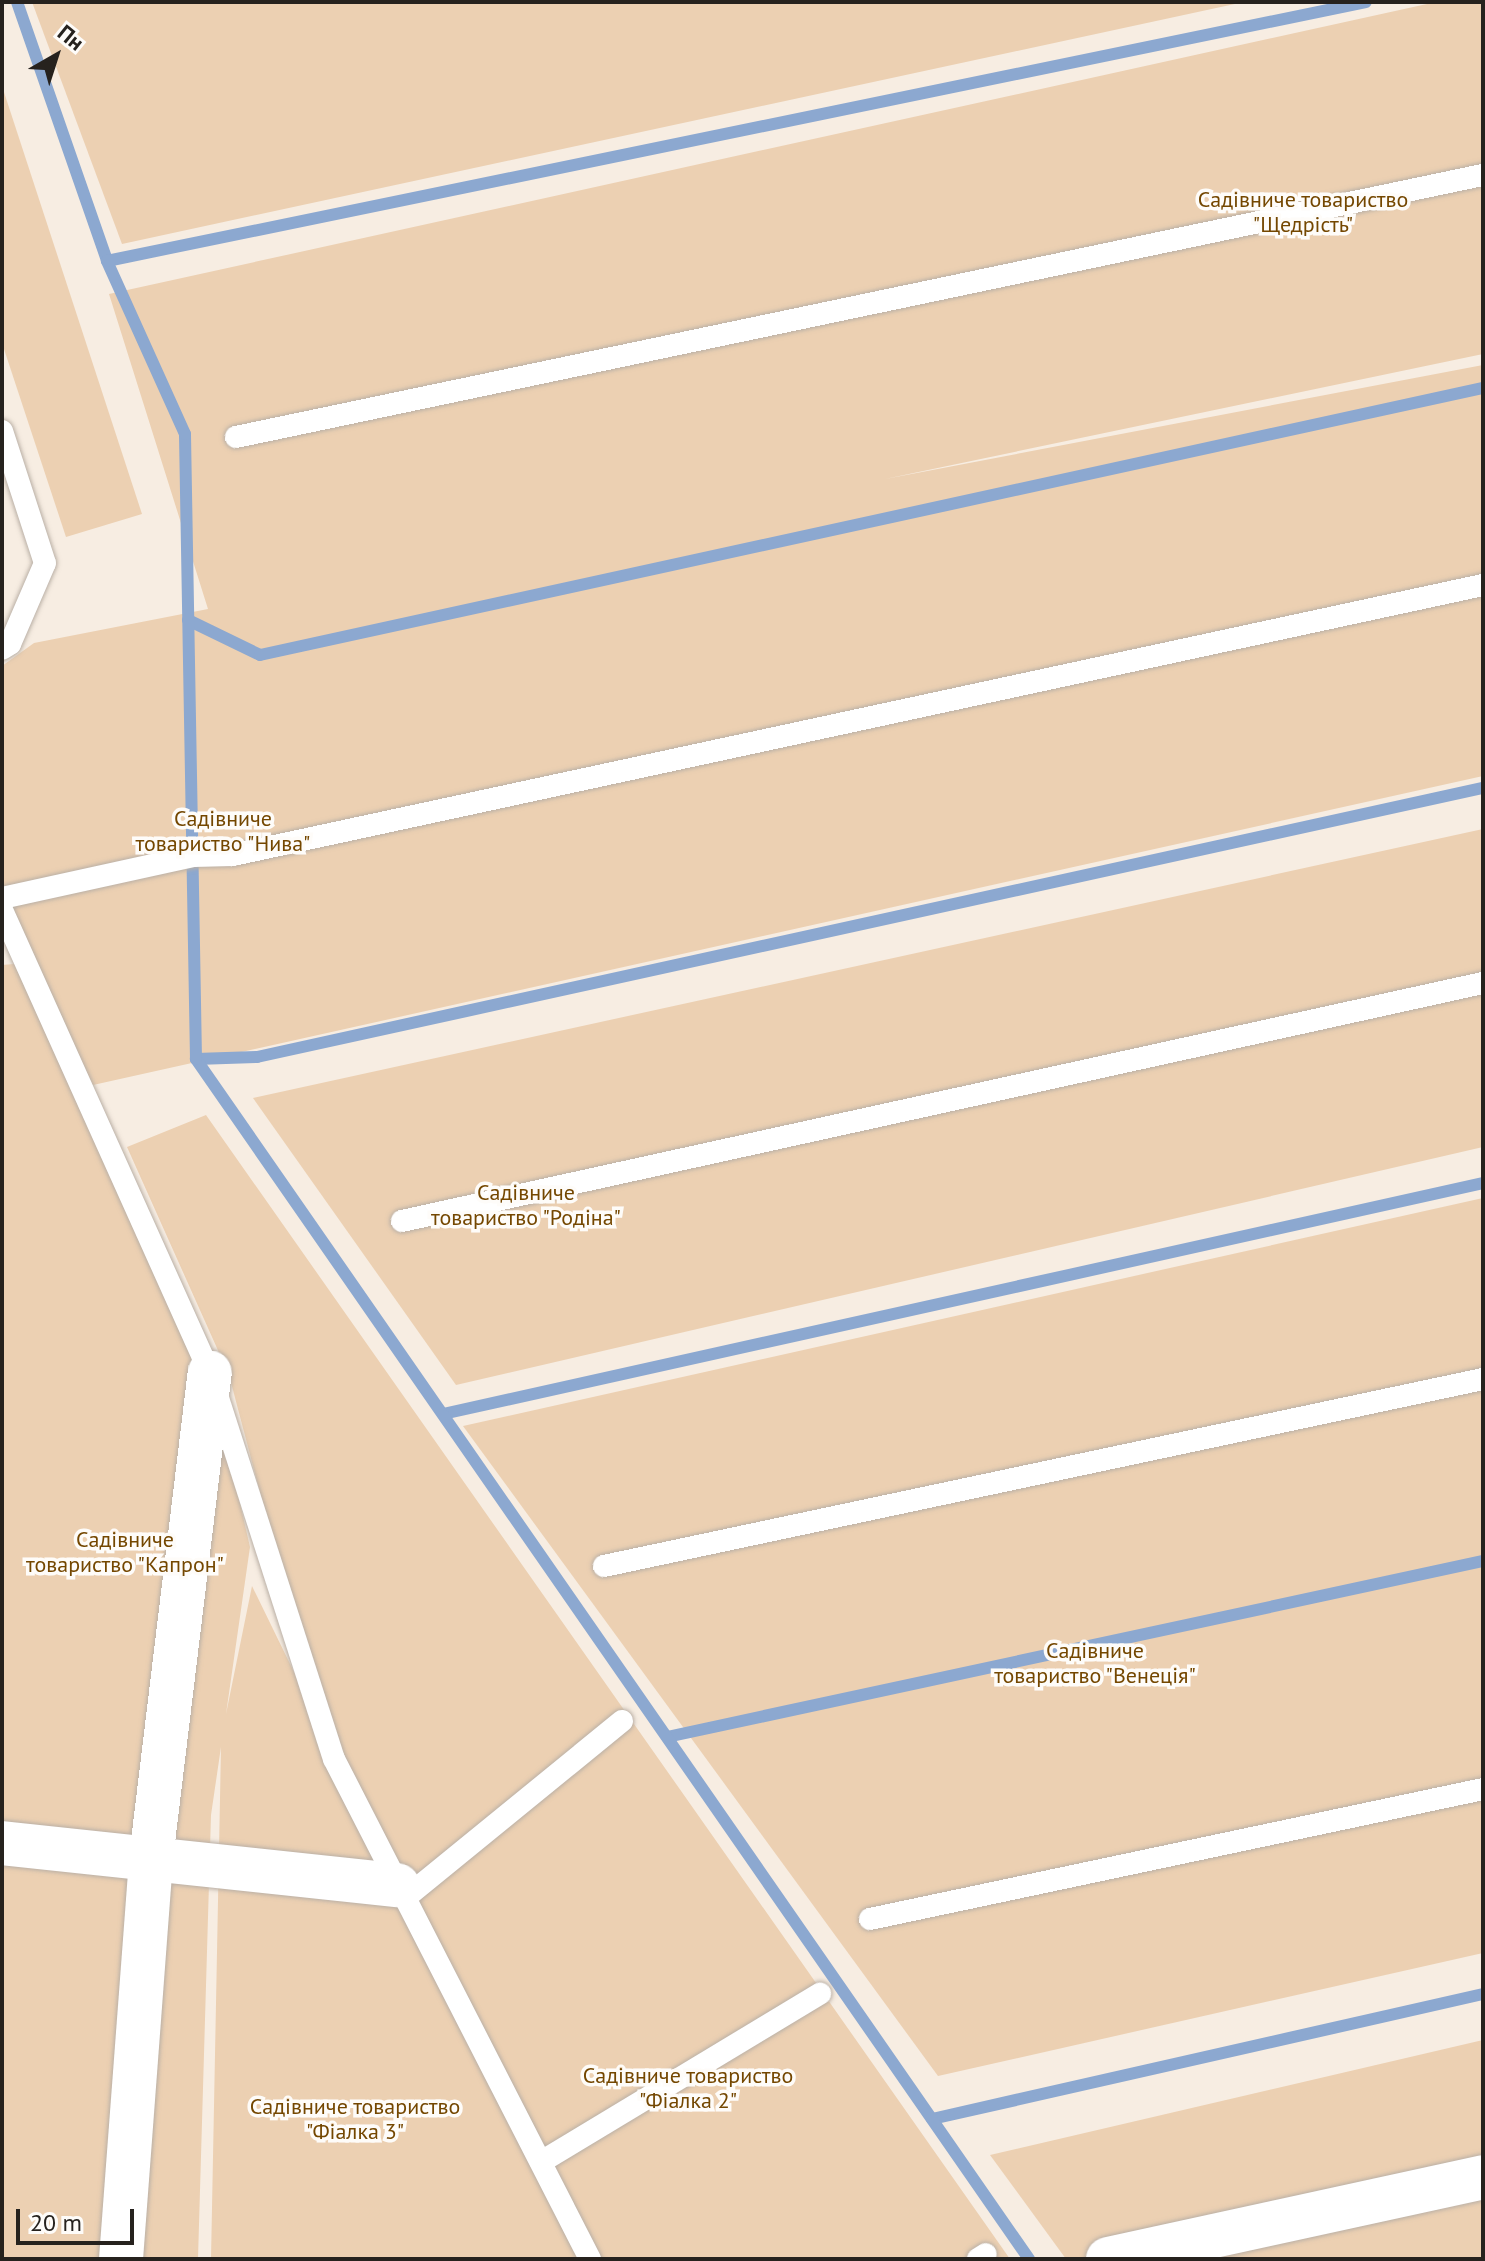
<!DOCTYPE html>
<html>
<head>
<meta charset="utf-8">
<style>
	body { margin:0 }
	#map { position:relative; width:1485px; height:2261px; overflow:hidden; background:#f7ede2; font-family:"PT Sans",sans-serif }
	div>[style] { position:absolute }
	.green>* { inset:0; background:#ecd0b2 }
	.stream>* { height:12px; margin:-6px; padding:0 6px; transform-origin:6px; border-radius:6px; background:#8ca8d0 }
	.roads { filter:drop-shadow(0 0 2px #bab0a6) drop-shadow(0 0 2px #bab0a6) }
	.service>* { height:22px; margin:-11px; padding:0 11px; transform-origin:11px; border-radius:11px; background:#fff }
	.minor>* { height:44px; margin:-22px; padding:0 22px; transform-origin:22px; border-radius:22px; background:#fff }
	span { translate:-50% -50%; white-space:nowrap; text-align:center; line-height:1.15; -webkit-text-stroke:7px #fefcf9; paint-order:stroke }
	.park-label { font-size:22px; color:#744700 }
	.frame { position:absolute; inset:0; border:4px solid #26221e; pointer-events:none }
	.north { position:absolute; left:16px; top:16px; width:80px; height:80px; -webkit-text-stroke:6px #fefcf9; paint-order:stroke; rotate:39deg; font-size:22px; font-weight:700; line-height:32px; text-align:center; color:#26221e }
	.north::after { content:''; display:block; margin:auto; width:28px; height:36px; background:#26221e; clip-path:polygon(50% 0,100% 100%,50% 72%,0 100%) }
	.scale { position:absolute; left:16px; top:2209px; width:118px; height:36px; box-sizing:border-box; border:4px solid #26221e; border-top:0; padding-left:10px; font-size:24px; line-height:28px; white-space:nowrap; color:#26221e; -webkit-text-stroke:6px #fefcf9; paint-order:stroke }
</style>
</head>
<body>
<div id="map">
	<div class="green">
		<div style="clip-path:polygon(32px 2px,1244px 2px,122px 244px)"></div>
		<div style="clip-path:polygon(1436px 2px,1483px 2px,1483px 354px,885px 479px,1483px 365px,1483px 776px,93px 1085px,2px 904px,2px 666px,34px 643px,208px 609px,109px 294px)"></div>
		<div style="clip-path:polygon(2px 86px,142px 514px,66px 537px,2px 343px)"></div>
		<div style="clip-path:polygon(1483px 829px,1483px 1147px,456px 1385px,253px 1098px)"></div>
		<div style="clip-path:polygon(26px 963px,210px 1373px,250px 1547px,226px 1714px,252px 1586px,580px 2259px,211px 2259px,221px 1747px,211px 1815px,198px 2259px,2px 2259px,2px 965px)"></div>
		<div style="clip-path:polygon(206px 1115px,1010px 2259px,590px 2259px,312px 1689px,229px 1375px,127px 1147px)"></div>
		<div style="clip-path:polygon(1483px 1198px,1483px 1953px,938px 2076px,463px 1426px)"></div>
		<div style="clip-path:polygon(1483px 2040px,1483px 2259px,1066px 2259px,990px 2155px)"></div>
	</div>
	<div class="stream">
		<div style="left:17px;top:2px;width:274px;rotate:70.8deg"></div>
		<div style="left:188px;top:620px;width:80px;rotate:25.9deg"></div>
		<div style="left:260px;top:655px;width:1252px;rotate:-12.32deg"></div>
		<div style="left:196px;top:1059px;width:61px;rotate:-1.9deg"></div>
		<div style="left:257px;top:1057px;width:1255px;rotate:-12.38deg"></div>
		<div style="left:443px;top:1414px;width:1065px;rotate:-12.52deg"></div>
		<div style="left:667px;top:1737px;width:835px;rotate:-12.17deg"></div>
		<div style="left:932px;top:2119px;width:565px;rotate:-12.78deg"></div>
		<div style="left:1029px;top:2259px;width:1461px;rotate:-124.77deg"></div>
		<div style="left:196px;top:1059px;width:625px;rotate:-91.01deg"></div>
		<div style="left:185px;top:434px;width:190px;rotate:-114.3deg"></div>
		<div style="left:107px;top:261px;width:1285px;rotate:-11.62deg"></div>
	</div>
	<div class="roads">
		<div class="service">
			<div style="left:2px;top:431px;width:139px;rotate:72deg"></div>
			<div style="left:45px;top:563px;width:88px;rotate:113.4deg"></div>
			<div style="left:10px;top:644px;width:9px;rotate:148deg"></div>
			<div style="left:236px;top:437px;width:1274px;rotate:-11.87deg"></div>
			<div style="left:2px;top:898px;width:196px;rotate:-12.4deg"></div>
			<div style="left:193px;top:856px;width:40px;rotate:-1.4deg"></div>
			<div style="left:233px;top:855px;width:1279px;rotate:-12.19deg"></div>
			<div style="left:2px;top:910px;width:508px;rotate:65.81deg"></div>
			<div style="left:210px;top:1373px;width:405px;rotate:72.2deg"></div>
			<div style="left:334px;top:1759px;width:562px;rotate:62.89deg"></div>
			<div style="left:402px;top:1221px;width:1107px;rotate:-12.42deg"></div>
			<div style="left:604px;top:1566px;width:899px;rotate:-12.01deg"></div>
			<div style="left:405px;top:1898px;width:280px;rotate:-39.2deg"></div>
			<div style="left:870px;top:1919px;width:627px;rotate:-11.97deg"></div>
			<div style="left:541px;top:2162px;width:326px;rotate:-31.1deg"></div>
			<div style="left:978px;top:2259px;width:9px;rotate:-32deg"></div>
		</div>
		<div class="minor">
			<div style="left:2px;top:1843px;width:398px;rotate:6.1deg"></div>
			<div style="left:121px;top:2259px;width:402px;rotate:-85.7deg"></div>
			<div style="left:151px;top:1858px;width:489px;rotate:-83.1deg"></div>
			<div style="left:1108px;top:2259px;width:384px;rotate:-12.3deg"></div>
		</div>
	</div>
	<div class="park-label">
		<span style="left:1303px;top:212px">Садівниче товариство<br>"Щедрість"</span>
		<span style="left:223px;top:831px">Садівниче<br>товариство "Нива"</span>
		<span style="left:526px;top:1205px">Садівниче<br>товариство "Родіна"</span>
		<span style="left:125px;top:1552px">Садівниче<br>товариство "Капрон"</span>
		<span style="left:1095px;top:1663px">Садівниче<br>товариство "Венеція"</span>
		<span style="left:688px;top:2088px">Садівниче товариство<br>"Фіалка 2"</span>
		<span style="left:355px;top:2119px">Садівниче товариство<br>"Фіалка 3"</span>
	</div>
	<div class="frame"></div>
	<div class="north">Пн</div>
	<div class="scale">20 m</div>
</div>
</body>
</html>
